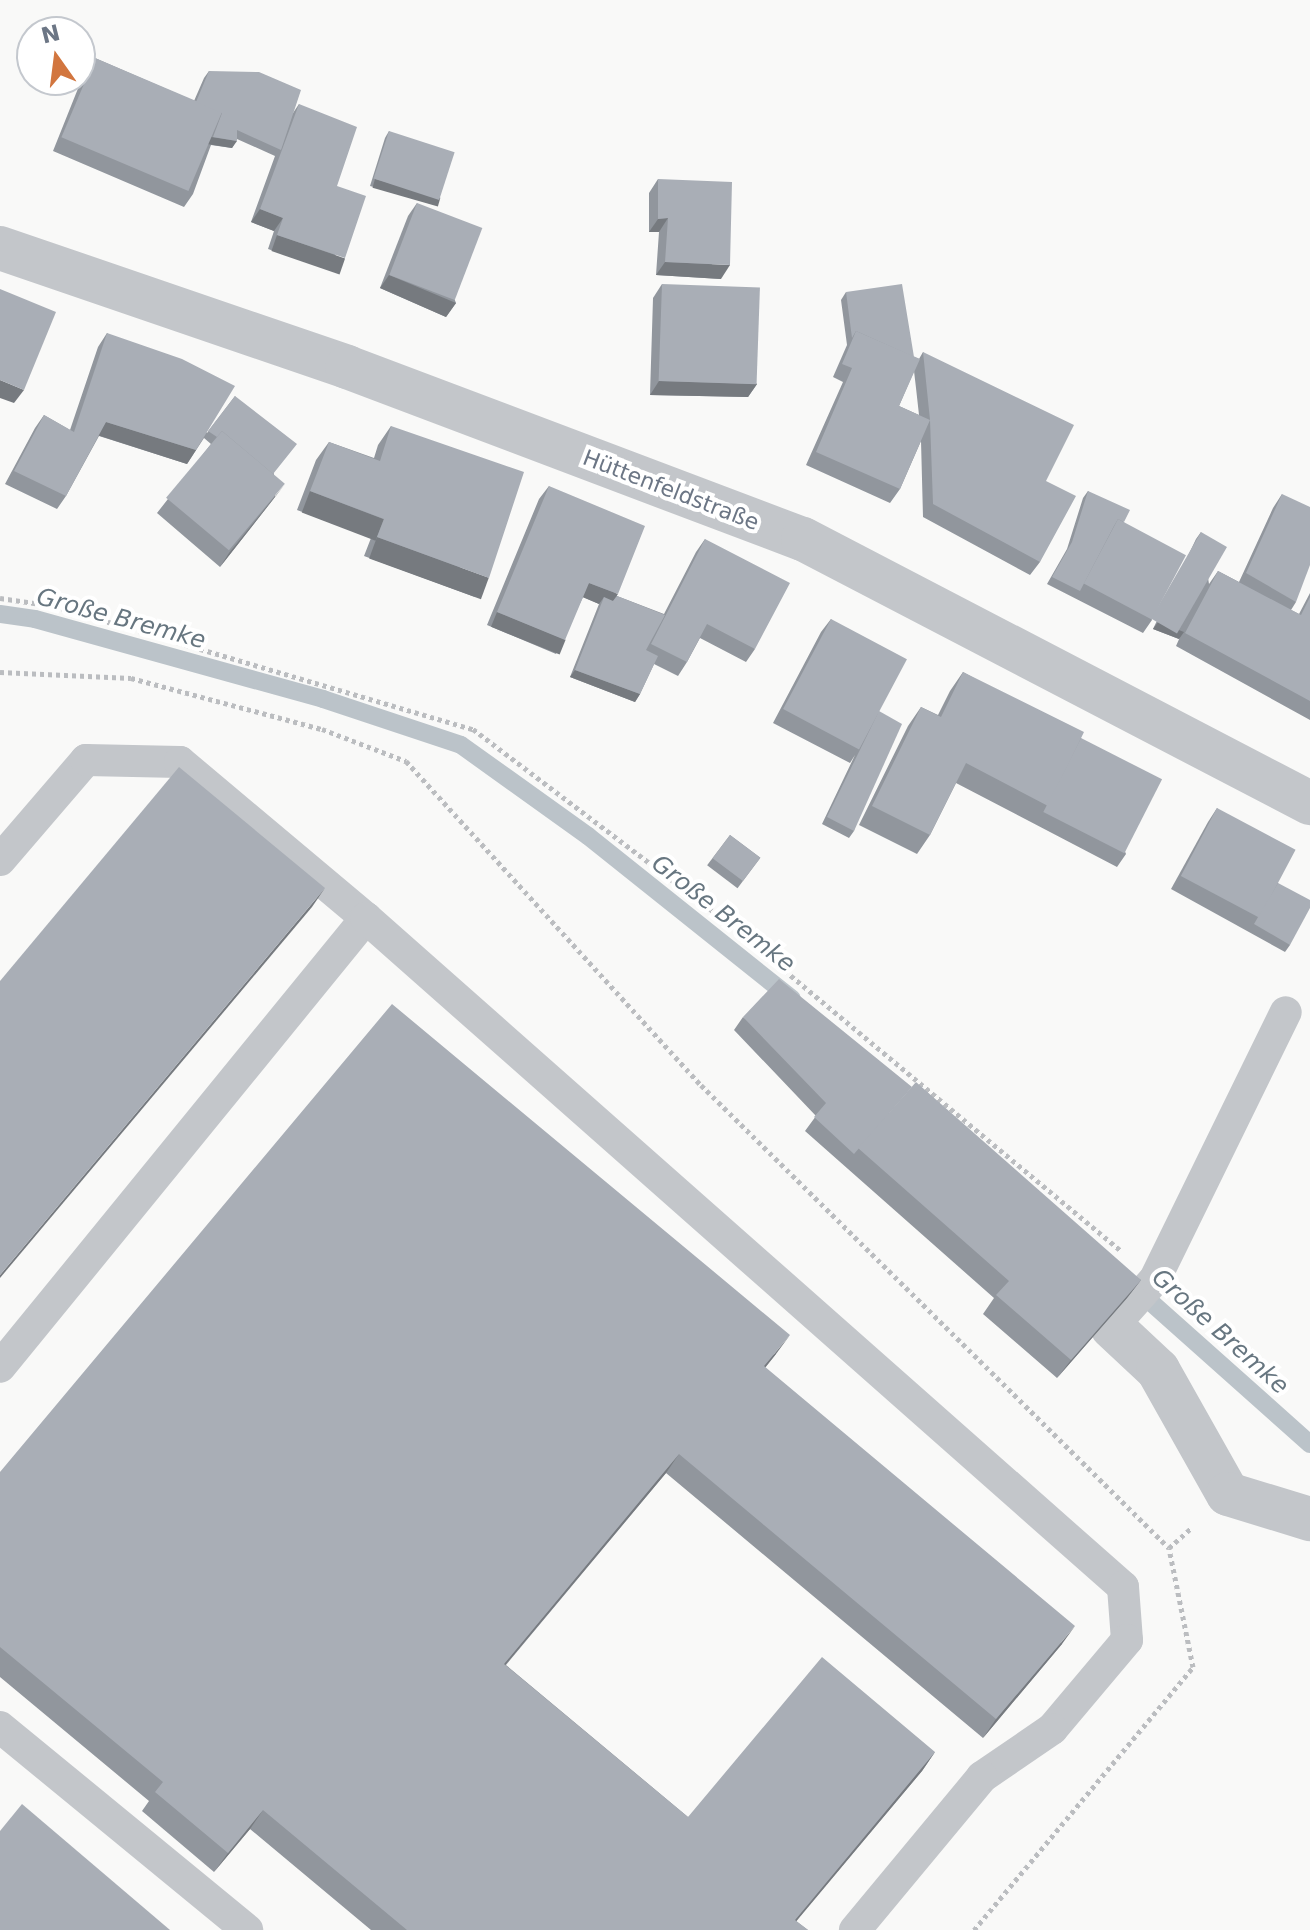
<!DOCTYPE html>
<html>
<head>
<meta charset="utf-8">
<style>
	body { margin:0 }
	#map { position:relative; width:1310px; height:1930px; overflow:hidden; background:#f9f9f8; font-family:"DejaVu Sans",sans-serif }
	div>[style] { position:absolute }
	.stream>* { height:18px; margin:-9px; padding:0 9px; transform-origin:9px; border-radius:9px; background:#bbc3c9 }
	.path>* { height:5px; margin-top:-2.5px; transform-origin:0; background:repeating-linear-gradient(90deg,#bbbdc0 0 4px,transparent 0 8px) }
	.service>* { height:32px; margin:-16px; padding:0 16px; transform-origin:16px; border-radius:16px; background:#c3c6ca }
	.minor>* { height:44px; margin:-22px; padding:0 22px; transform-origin:22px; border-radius:22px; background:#c3c6ca }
	.wall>* { inset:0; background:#91969d; transform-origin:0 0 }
	.shaded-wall>* { inset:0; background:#767a7f; transform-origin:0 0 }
	.building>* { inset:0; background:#a9aeb6; transform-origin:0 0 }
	span { translate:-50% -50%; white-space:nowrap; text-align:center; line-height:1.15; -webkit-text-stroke:8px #fff; paint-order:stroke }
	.street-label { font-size:22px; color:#6c7685 }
	.water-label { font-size:24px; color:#677680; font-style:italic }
	.north { position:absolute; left:16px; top:16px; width:80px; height:80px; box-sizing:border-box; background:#fff; border:2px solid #c4c8ce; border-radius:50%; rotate:346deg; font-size:22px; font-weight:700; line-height:32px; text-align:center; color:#6c7685 }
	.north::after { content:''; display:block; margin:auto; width:28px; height:36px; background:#d2763f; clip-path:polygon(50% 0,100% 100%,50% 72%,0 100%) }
</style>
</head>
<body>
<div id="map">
	<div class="stream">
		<div style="left:0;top:614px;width:35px;rotate:8deg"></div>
		<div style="left:35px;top:619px;width:299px;rotate:15.5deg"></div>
		<div style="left:323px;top:699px;width:145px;rotate:18.4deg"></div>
		<div style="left:461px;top:745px;width:156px;rotate:35.6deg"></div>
		<div style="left:588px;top:836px;width:261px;rotate:38.6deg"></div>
		<div style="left:1136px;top:1289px;width:233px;rotate:41.7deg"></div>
	</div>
	<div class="path">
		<div style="left:0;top:598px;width:55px;rotate:8.4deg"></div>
		<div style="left:54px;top:606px;width:437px;rotate:16.4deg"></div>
		<div style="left:473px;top:729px;width:306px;rotate:37.2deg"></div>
		<div style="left:717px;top:914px;width:525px;rotate:39.82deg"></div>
		<div style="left:0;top:672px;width:131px;rotate:2.6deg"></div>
		<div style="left:131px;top:678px;width:198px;rotate:15deg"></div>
		<div style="left:322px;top:729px;width:90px;rotate:20.9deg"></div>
		<div style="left:406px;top:761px;width:438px;rotate:47.7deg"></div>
		<div style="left:701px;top:1085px;width:658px;rotate:44.69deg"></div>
		<div style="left:974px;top:1930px;width:342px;rotate:-50.2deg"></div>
		<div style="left:1193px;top:1667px;width:121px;rotate:-101.4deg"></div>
		<div style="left:1169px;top:1548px;width:31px;rotate:-42deg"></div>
	</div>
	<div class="service">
		<div style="left:0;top:860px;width:132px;rotate:-49.3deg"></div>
		<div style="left:86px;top:760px;width:94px;rotate:1.2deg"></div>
		<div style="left:180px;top:762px;width:243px;rotate:40deg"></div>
		<div style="left:366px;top:918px;width:579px;rotate:129.19deg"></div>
		<div style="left:366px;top:918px;width:1010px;rotate:41.47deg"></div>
		<div style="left:1123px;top:1587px;width:53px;rotate:85.7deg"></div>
		<div style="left:1127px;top:1640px;width:116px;rotate:130.1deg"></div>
		<div style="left:1052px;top:1729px;width:85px;rotate:145.6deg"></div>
		<div style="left:982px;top:1777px;width:199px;rotate:129.7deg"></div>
		<div style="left:1112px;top:1327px;width:64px;rotate:-48.1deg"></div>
		<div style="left:1155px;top:1279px;width:297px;rotate:-63.9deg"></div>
		<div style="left:0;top:1727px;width:320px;rotate:39.4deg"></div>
	</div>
	<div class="minor">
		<div style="left:0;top:248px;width:367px;rotate:18.9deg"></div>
		<div style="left:347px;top:367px;width:487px;rotate:20.7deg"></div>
		<div style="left:803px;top:539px;width:572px;rotate:27.51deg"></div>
		<div style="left:1112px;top:1327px;width:63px;rotate:43.1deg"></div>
		<div style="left:1158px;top:1370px;width:142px;rotate:60.6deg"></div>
		<div style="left:1228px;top:1494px;width:86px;rotate:17deg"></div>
	</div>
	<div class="wall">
		<div style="clip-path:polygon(95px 58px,194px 101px,204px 78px,209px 71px,293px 113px,299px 104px,337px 186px,335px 272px,268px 249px,274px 231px,251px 222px,275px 156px,237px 139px,232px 148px,211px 145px,193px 194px,184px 207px,53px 151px,85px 71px)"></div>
		<div style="clip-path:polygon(389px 131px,435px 205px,370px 186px,385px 138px)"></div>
		<div style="clip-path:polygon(658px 179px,721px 279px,656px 275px,659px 232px,649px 232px,649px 193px)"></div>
		<div style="clip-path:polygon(417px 203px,456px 303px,446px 317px,380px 288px,408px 216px)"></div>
		<div style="clip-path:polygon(662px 284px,757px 384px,748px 397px,650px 395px,653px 298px)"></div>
		<div style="clip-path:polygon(evenodd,846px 292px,914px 357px,919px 359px,923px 352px,1046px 481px,1040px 562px,1030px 575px,923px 517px,921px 441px,900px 489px,890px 503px,806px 465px,843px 382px,833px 377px,847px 345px,841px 300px,846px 292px,914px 371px,916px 388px,919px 415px,899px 406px,914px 371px)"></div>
		<div style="clip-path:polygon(107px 333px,207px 433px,235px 396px,274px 474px,275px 497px,220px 567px,157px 513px,211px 444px,204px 438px,187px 464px,99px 436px,66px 496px,57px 509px,5px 484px,35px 428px,44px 415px,70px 430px,98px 347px)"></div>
		<div style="clip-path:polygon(391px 426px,475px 597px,364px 556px,371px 538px,297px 510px,316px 460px,329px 442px,374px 458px,378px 445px)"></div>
		<div style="clip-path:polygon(549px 486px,617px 596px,664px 614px,696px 552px,705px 539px,755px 649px,746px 662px,700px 638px,687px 662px,678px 676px,654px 664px,640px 694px,635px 702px,570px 677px,599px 604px,583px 597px,556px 654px,487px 625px,539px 499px)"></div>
		<div style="clip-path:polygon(1088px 491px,1124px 522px,1152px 620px,1143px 633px,1047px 584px,1067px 549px,1083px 498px)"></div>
		<div style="clip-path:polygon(1282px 494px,1296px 602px,1291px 610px,1299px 614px,1310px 593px,1310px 720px,1176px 646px,1180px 637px,1179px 639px,1153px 629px,1196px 539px,1201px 532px,1209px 584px,1218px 571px,1239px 582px,1273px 508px)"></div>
		<div style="clip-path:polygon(831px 619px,879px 711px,854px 831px,849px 838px,822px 824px,855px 755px,850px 763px,773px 723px,821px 632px)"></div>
		<div style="clip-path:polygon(963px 672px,1081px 738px,1126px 854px,1117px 867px,956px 783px,930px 835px,917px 854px,859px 825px,908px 726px,921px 707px,938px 715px,950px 691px)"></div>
		<div style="clip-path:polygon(1217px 808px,1278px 883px,1290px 945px,1285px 952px,1171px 889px,1208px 822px)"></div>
		<div style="left:730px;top:835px;width:38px;height:38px;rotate:37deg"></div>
		<div style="clip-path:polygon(743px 1017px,1141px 1280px,1127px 1298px,1057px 1378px,983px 1314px,994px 1298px,805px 1131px,816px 1116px,734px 1030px)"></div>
		<div style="clip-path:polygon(776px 1354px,765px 1368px,1062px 1644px,983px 1738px,666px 1473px,506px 1665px,688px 1817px,935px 1752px,922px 1771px,796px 1921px,808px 1930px,371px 1930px,250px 1829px,214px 1872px,142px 1811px,149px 1801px,0 1677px,0 1472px)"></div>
	</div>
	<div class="shaded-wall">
		<div style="clip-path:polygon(211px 137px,237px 141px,232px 148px,207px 144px)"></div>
		<div style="left:375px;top:179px;width:68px;height:9px;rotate:16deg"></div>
		<div style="clip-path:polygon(260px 209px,283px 218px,274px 231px,251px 222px)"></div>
		<div style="clip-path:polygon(668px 218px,659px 232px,649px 232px,658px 219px)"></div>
		<div style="left:277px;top:235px;width:72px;height:17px;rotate:19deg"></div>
		<div style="clip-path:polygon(665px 262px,730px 265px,721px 279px,656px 275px)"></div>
		<div style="clip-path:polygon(389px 275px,456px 303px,446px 317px,380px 288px)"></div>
		<div style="clip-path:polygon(0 380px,24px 390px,14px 403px,0 398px)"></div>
		<div style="clip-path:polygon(659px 381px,757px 384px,748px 397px,650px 395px)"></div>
		<div style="clip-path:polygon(106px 422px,196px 450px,187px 464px,97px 435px)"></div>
		<div style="clip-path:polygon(285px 484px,275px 497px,220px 567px,229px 553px)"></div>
		<div style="left:310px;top:491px;width:79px;height:23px;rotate:21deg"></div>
		<div style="left:377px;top:537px;width:119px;height:23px;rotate:20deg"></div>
		<div style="clip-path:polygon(589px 583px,618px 594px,608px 608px,604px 597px,599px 604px,580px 596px)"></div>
		<div style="left:497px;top:612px;width:74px;height:16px;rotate:22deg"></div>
		<div style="clip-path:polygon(1158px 622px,1184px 632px,1179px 639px,1153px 629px)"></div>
		<div style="clip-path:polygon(575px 670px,640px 694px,635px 702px,570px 677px)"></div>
		<div style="clip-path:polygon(325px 888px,312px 907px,0 1278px,0 1275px)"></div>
		<div style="clip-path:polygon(1141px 1280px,1127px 1298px,1057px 1378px,1071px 1360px)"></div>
		<div style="clip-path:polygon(790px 1335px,776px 1354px,751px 1385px,764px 1366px)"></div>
		<div style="clip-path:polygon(679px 1454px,666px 1473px,491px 1682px,504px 1664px)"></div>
		<div style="clip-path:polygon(1075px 1626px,1062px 1644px,983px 1738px,996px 1719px)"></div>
		<div style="clip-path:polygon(935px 1752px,922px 1771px,789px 1930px,795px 1920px)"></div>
		<div style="clip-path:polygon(263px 1810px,250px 1829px,214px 1872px,228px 1853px)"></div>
	</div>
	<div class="building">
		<div style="left:95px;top:58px;width:138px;height:86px;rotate:23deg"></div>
		<div style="clip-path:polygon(209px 71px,259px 72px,301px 90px,281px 150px,237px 130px,237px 141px,213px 137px,222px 113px,196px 102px)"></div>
		<div style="clip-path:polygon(299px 104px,357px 127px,337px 186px,366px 196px,345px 258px,277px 235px,283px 218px,260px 209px)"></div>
		<div style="left:389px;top:131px;width:69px;height:50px;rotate:18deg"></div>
		<div style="clip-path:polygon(658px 179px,732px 182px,730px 265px,665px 262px,668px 218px,658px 219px)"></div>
		<div style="left:417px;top:203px;width:70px;height:77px;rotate:21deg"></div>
		<div style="left:662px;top:284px;width:98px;height:97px;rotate:2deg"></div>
		<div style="clip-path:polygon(902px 284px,914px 357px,856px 331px,852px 338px,846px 292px)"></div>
		<div style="clip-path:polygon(0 289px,56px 312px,24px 390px,0 380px)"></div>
		<div style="clip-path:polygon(856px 331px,920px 359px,899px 406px,930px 420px,923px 352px,1074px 425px,1046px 481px,1076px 496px,1040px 562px,933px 504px,930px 420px,900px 489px,816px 452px,852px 368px,842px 364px)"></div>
		<div style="clip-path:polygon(107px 333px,182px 359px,235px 386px,196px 450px,106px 422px,66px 496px,14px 471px,44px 415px,74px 432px)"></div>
		<div style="clip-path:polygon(235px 396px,297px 444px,273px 474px,222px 431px,217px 437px,208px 431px)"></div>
		<div style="clip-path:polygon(391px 426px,524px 472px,489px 578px,377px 537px,384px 519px,310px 491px,329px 442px,380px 461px)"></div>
		<div style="left:222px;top:431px;width:82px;height:87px;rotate:40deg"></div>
		<div style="clip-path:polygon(549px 486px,645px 526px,618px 594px,589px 583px,565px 640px,497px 612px)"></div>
		<div style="clip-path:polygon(1088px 491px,1130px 510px,1124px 522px,1118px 519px,1114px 526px,1080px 591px,1052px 577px,1072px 542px)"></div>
		<div style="clip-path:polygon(1282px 494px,1310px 507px,1310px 565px,1296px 602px,1246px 573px)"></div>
		<div style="left:1118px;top:519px;width:77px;height:73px;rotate:28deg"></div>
		<div style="left:1201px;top:532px;width:30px;height:100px;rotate:30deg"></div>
		<div style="clip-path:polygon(705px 539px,790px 583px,755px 649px,707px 624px,687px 662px,651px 644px)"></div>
		<div style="clip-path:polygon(1218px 571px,1301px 615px,1310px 597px,1310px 701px,1185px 633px)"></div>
		<div style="clip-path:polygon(617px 596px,665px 615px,646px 650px,658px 656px,640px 694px,575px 670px,604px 597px,613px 601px)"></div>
		<div style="left:831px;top:619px;width:86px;height:102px;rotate:28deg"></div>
		<div style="clip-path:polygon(963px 672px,1084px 732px,1048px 806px,966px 763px,930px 835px,872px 806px,921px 707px,941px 717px)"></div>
		<div style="clip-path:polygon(879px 711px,902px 724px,854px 831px,827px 817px)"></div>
		<div style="left:1081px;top:738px;width:91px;height:83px;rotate:27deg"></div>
		<div style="clip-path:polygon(179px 767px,325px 888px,0 1275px,0 981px)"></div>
		<div style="left:1217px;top:808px;width:89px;height:77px;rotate:28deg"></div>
		<div style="left:730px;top:835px;width:38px;height:29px;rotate:37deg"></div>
		<div style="clip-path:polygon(1278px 883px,1310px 900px,1310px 908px,1290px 945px,1254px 924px)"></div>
		<div style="clip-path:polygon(779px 979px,912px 1087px,854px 1154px,814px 1117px,826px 1103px,743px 1017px)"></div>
		<div style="clip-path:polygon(392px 1004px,790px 1335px,764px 1366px,1075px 1626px,996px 1719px,679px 1454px,504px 1664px,688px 1817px,822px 1657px,935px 1752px,795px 1920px,808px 1930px,407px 1930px,263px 1810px,228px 1853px,155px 1792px,163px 1782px,0 1647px,0 1472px)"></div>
		<div style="clip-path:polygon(916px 1082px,1141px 1280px,1071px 1360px,996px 1295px,1009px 1281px,858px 1148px)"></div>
		<div style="clip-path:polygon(22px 1804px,170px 1930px,0 1930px,0 1831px)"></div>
	</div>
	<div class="street-label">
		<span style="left:671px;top:490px;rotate:21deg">Hüttenfeldstraße</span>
	</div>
	<div class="water-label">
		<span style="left:121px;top:619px;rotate:15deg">Große Bremke</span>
		<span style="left:723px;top:914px;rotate:38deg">Große Bremke</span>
		<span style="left:1220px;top:1332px;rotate:42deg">Große Bremke</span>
	</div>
	<div class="north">N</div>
</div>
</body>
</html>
